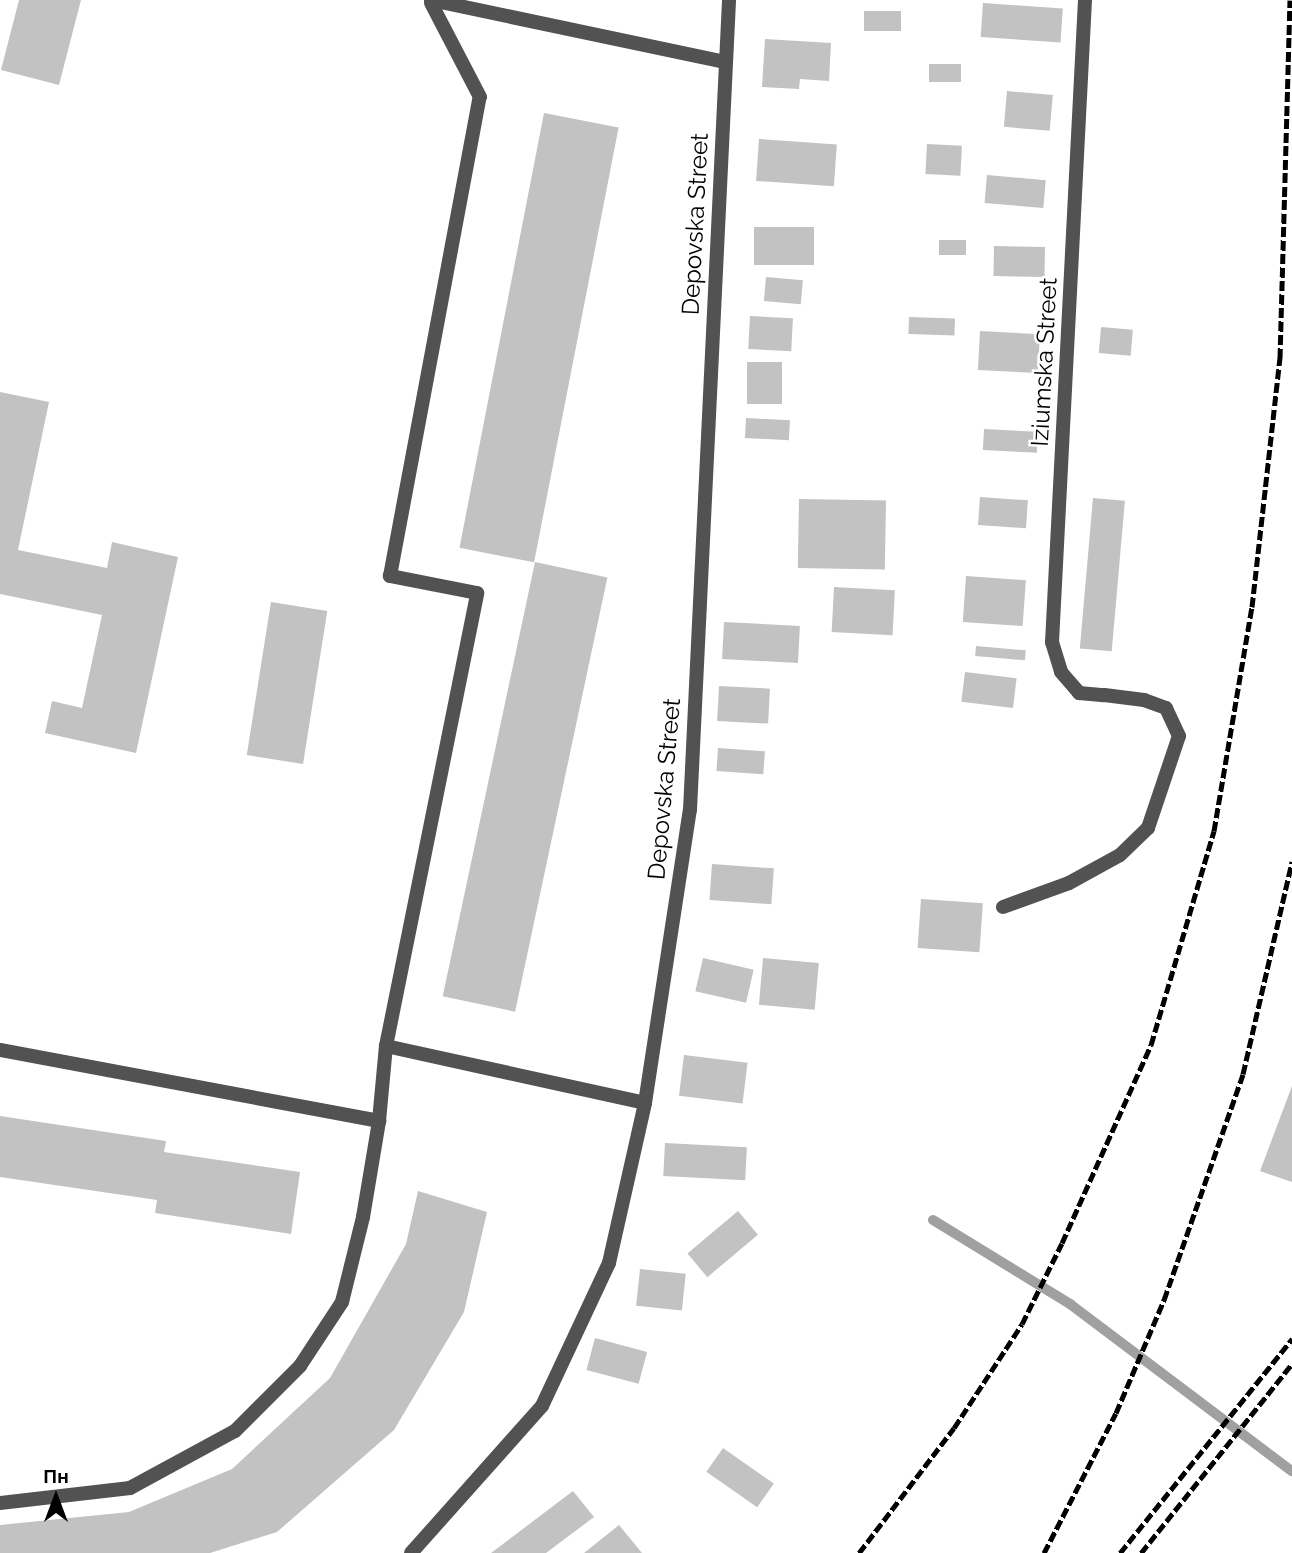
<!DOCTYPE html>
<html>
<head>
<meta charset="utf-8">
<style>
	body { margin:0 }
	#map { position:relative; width:1292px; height:1553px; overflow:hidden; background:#fff; font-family:Raleway,sans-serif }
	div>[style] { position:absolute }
	.stream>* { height:10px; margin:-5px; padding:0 5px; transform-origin:5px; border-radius:5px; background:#a0a0a0 }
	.building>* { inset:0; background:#c2c2c2; transform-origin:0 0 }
	.lane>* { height:14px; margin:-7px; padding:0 7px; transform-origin:7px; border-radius:7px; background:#525252 }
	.street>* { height:14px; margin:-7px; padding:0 7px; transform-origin:7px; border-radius:7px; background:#525252 }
	.rail>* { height:5px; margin-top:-2.5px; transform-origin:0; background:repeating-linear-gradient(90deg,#000 0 10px,transparent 0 13.5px) }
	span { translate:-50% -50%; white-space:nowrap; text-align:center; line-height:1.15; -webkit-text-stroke:5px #fff; paint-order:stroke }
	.street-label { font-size:24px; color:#000 }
	.north { position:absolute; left:21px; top:1462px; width:70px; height:70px; -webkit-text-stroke:5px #fff; paint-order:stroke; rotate:0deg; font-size:19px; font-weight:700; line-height:28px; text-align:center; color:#000 }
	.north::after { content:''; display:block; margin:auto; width:24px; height:32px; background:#000; clip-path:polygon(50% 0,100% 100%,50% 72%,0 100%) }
</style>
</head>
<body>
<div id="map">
	<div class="stream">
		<div style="left:933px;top:1220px;width:161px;rotate:31.5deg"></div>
		<div style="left:1070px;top:1304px;width:278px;rotate:37deg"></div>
	</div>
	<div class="building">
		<div style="clip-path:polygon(19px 0,81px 0,59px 85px,1px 70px)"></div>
		<div style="left:983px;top:3px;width:80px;height:34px;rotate:4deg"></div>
		<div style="left:864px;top:11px;width:37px;height:20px"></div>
		<div style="clip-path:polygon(765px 39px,831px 43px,829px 81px,800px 79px,799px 89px,762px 87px)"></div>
		<div style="left:929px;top:64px;width:32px;height:18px"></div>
		<div style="left:1007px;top:91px;width:46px;height:36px;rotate:5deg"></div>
		<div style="left:544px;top:113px;width:76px;height:443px;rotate:11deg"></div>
		<div style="left:759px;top:139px;width:78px;height:42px;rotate:4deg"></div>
		<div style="left:927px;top:144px;width:35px;height:30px;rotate:3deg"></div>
		<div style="left:987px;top:175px;width:59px;height:28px;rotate:5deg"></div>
		<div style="left:754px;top:227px;width:60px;height:38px"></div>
		<div style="left:939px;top:240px;width:27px;height:15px"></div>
		<div style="left:994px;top:246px;width:51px;height:30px;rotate:1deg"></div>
		<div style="left:766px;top:277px;width:37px;height:24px;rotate:5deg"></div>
		<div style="left:750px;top:316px;width:43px;height:33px;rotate:3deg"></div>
		<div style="left:909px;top:317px;width:46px;height:17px;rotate:2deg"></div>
		<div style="left:1101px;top:327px;width:32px;height:26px;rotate:5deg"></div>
		<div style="left:980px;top:331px;width:60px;height:39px;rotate:3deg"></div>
		<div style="left:747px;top:362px;width:35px;height:42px"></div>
		<div style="clip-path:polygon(0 392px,49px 402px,18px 550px,107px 568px,112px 542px,178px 557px,136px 753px,45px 733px,52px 701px,82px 708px,102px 615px,0 594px)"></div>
		<div style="left:746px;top:418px;width:44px;height:20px;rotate:3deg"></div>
		<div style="left:984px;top:429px;width:54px;height:21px;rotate:3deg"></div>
		<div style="left:980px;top:497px;width:48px;height:28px;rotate:4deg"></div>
		<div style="left:1093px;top:498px;width:32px;height:151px;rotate:5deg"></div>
		<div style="left:799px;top:499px;width:87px;height:69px;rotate:1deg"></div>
		<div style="left:535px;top:562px;width:74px;height:444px;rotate:12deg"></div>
		<div style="left:966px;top:576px;width:60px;height:46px;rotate:4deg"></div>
		<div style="left:834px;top:587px;width:61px;height:45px;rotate:3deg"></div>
		<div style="left:271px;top:602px;width:57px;height:155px;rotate:9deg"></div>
		<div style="left:724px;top:622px;width:76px;height:37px;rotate:3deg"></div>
		<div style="left:976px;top:646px;width:50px;height:10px;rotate:5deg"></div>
		<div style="left:965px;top:672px;width:52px;height:30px;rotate:7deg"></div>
		<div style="left:719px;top:686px;width:51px;height:35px;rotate:3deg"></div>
		<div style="left:718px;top:748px;width:47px;height:23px;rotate:4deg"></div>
		<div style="left:712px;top:864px;width:62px;height:36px;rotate:4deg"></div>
		<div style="left:921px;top:899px;width:62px;height:49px;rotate:4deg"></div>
		<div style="left:703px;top:958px;width:52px;height:34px;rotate:13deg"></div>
		<div style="left:763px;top:958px;width:56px;height:47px;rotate:5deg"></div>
		<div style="left:684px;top:1055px;width:64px;height:41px;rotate:7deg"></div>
		<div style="clip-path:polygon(1292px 1086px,1292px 1182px,1260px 1171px)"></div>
		<div style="clip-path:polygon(0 1116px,166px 1141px,164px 1152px,300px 1172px,291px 1234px,155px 1213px,157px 1200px,0 1177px)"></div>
		<div style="left:665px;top:1143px;width:82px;height:33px;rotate:3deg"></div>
		<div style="clip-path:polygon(418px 1191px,487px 1212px,464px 1312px,394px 1430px,277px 1532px,210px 1553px,0 1553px,0 1525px,129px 1512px,232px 1469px,330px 1378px,406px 1244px)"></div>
		<div style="left:738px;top:1211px;width:31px;height:66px;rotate:50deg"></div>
		<div style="left:640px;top:1269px;width:46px;height:37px;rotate:6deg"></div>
		<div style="left:595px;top:1338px;width:54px;height:33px;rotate:15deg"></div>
		<div style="left:723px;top:1448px;width:62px;height:29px;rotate:35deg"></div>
		<div style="clip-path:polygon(573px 1491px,594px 1517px,546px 1553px,491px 1553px)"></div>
		<div style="clip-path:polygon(619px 1525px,642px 1553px,584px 1553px)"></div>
	</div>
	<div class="lane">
		<div style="left:431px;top:0;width:300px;rotate:11.9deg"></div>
		<div style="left:1003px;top:907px;width:70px;rotate:-20deg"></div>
		<div style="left:1069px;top:883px;width:58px;rotate:-28.8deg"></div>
		<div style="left:1120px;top:855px;width:39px;rotate:-44deg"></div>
		<div style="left:1148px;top:828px;width:97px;rotate:-71.4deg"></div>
		<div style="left:1179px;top:736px;width:31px;rotate:-115deg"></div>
		<div style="left:1166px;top:708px;width:23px;rotate:-160deg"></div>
		<div style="left:1144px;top:700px;width:40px;rotate:-172.9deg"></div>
		<div style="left:386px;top:1046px;width:462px;rotate:-78.6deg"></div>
		<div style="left:477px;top:593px;width:89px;rotate:-168.9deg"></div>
		<div style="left:390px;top:576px;width:487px;rotate:-79.4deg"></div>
		<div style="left:480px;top:97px;width:106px;rotate:-117.5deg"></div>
		<div style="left:0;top:1050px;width:386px;rotate:10.6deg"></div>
		<div style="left:379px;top:1121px;width:75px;rotate:-84.7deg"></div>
		<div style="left:386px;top:1046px;width:265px;rotate:12.4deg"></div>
		<div style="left:0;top:1503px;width:131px;rotate:-6.6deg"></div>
		<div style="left:130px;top:1488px;width:119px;rotate:-28.5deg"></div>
		<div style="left:235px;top:1431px;width:92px;rotate:-45deg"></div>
		<div style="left:300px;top:1366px;width:77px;rotate:-56.7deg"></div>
		<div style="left:342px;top:1302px;width:88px;rotate:-76.1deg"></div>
		<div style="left:363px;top:1217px;width:97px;rotate:-80.5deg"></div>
	</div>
	<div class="street">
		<div style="left:1085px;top:0;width:643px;rotate:92.94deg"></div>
		<div style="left:1052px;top:642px;width:31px;rotate:73deg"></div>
		<div style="left:1061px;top:672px;width:28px;rotate:49deg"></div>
		<div style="left:1079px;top:693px;width:25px;rotate:5deg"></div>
		<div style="left:411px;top:1553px;width:197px;rotate:-48.3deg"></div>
		<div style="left:542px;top:1406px;width:158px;rotate:-64.9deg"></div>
		<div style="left:609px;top:1263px;width:164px;rotate:-77.3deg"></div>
		<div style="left:645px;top:1103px;width:296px;rotate:-81.3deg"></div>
		<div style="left:690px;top:810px;width:811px;rotate:-87.24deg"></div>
	</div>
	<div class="rail">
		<div style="left:859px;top:1553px;width:157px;rotate:-52.8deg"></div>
		<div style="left:954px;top:1428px;width:124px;rotate:-56.8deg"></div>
		<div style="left:1022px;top:1324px;width:90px;rotate:-63.7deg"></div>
		<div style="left:1062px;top:1243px;width:217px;rotate:-65.8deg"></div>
		<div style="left:1151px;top:1045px;width:223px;rotate:-73.6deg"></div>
		<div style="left:1214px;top:831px;width:227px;rotate:-80.4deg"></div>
		<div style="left:1252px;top:607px;width:251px;rotate:-83.6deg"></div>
		<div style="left:1280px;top:358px;width:358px;rotate:-88.4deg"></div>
		<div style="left:1044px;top:1553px;width:157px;rotate:-62.8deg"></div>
		<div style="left:1116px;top:1413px;width:123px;rotate:-67deg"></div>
		<div style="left:1164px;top:1300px;width:239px;rotate:-70.7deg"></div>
		<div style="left:1243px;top:1074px;width:218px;rotate:-77deg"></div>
		<div style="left:1120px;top:1553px;width:275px;rotate:-51.2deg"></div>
		<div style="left:1141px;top:1553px;width:242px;rotate:-51.4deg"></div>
	</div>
	<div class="street-label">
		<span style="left:695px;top:224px;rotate:-87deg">Depovska Street</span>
		<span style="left:1044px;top:362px;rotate:-87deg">Iziumska Street</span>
		<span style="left:664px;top:789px;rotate:-85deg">Depovska Street</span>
	</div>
	<div class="north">Пн</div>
</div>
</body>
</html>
